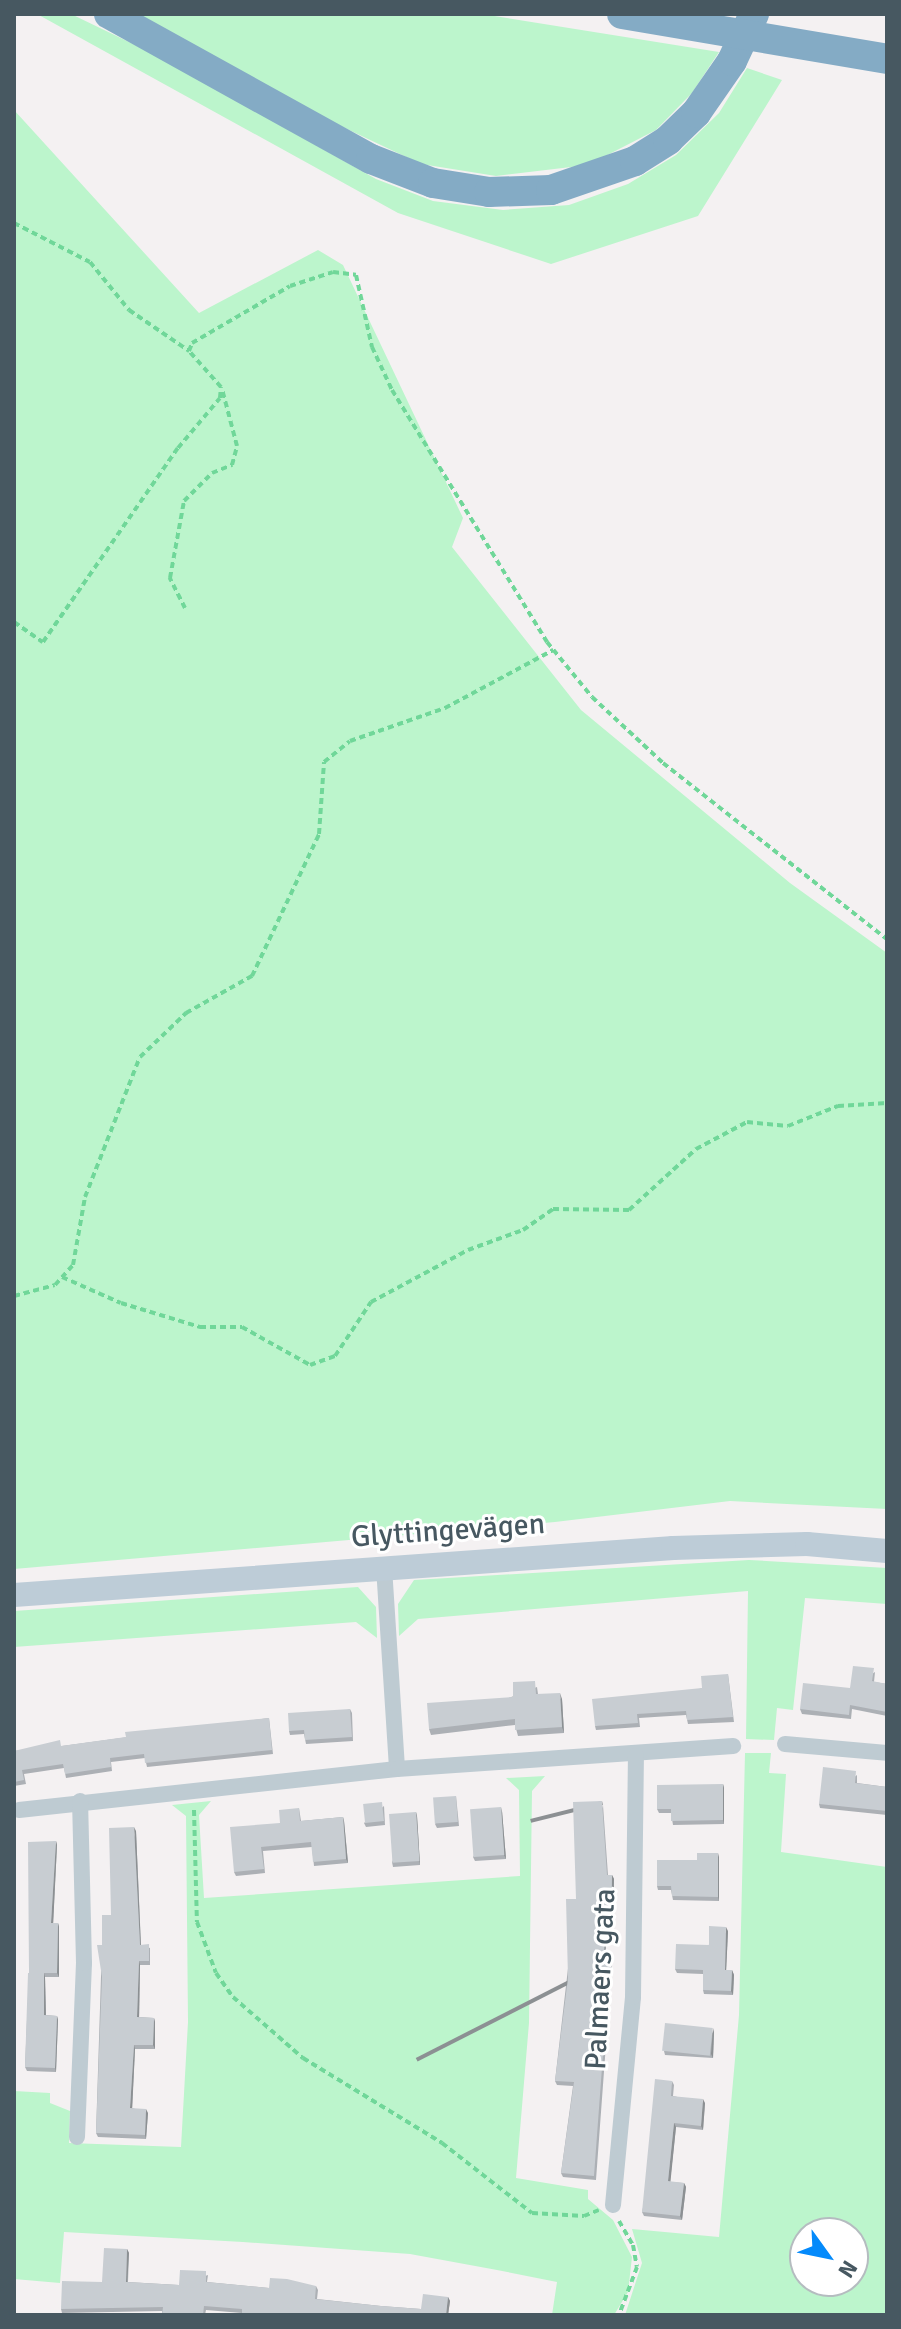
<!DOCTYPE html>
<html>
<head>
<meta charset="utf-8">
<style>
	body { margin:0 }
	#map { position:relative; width:901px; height:2329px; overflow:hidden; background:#f4f1f2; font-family:Signika,sans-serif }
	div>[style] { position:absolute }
	.green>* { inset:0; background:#bcf5cc }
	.path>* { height:4px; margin-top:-2px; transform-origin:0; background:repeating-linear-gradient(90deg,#70d799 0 6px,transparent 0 10px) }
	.street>* { height:16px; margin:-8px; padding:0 8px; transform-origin:8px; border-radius:8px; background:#becbd2 }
	.secondary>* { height:24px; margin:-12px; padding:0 12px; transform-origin:12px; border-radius:12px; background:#bdccd7 }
	.highway>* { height:30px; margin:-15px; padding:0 15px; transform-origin:15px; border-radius:15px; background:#84abc5 }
	.wall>* { inset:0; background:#acb0b5 }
	.shaded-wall>* { inset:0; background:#8c9093; transform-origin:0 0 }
	.building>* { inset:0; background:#c8cdd2; transform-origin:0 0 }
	span { translate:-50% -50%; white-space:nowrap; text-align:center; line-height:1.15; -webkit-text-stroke:6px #fff; paint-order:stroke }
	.street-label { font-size:30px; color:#475861 }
	.frame { position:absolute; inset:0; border:16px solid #475861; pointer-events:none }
	.north { position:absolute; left:789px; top:2217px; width:80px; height:80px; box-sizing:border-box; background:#fff; border:2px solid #b5bcc0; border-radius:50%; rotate:123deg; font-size:22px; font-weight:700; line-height:32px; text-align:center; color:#475861 }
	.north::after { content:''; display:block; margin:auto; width:28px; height:36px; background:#048afb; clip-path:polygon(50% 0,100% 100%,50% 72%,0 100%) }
</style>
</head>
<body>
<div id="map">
	<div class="green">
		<div style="clip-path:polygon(37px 14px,71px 14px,158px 56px,376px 179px,433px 201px,503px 210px,569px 205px,628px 184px,676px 155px,719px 113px,747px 68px,782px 80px,698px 216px,551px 264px,398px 213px)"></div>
		<div style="clip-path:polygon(138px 14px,482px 14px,719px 52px,692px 93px,656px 130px,588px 165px,496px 176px,421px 164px,330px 121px)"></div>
		<div style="clip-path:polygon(14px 110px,199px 313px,318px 250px,343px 265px,463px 518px,452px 547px,581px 710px,790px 883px,887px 953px,887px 1509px,730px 1501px,555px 1522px,14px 1569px)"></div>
		<div style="clip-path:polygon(749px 1560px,887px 1568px,887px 1604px,805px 1598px,793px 1710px,777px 1708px,774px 1740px,746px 1739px,748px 1591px,418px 1619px,399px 1636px,398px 1604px,414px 1580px)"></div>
		<div style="clip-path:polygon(358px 1587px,376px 1607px,377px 1638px,356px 1622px,14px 1647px,14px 1611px)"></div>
		<div style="clip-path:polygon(evenodd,745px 1753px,771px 1753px,769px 1773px,786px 1774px,781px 1852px,887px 1867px,887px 2315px,625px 2315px,642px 2263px,632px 2229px,719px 2237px,739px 2015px,745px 1753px,805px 2233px,853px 2233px,853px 2281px,805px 2281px,805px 2233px)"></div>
		<div style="clip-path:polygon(545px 1776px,532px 1791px,529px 2023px,516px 2178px,588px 2190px,588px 2199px,613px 2220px,632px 2257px,628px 2292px,614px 2315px,552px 2315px,557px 2282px,497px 2270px,410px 2254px,243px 2242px,64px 2232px,60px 2283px,14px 2279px,14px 2091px,50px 2093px,50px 2103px,70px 2111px,69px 2143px,181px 2147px,188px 2022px,186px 1816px,172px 1805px,211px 1801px,199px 1815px,204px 1898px,520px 1876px,519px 1790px,506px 1778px)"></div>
	</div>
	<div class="path">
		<div style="left:14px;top:223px;width:85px;rotate:27.2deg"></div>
		<div style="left:90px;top:262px;width:62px;rotate:50.9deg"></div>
		<div style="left:129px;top:310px;width:73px;rotate:34.3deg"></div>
		<div style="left:185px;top:608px;width:34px;rotate:-117deg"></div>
		<div style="left:170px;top:578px;width:78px;rotate:-79.7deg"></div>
		<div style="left:184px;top:501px;width:40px;rotate:-45deg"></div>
		<div style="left:212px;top:473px;width:22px;rotate:-22deg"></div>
		<div style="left:232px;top:465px;width:20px;rotate:-75deg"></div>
		<div style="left:237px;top:446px;width:59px;rotate:-104.7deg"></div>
		<div style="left:14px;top:622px;width:35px;rotate:35deg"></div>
		<div style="left:43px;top:642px;width:236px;rotate:-55.2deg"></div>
		<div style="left:178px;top:448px;width:65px;rotate:-50deg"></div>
		<div style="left:220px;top:398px;width:11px;rotate:-85deg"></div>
		<div style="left:221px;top:387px;width:48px;rotate:-131.6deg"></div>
		<div style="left:189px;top:351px;width:9px;rotate:-69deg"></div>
		<div style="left:192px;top:343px;width:113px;rotate:-30.2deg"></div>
		<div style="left:290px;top:286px;width:45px;rotate:-18deg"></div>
		<div style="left:333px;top:272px;width:23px;rotate:7deg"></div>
		<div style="left:356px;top:275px;width:74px;rotate:77.5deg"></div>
		<div style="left:372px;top:347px;width:47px;rotate:65.1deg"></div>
		<div style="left:392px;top:390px;width:296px;rotate:58.4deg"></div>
		<div style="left:547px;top:642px;width:71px;rotate:50.7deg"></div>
		<div style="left:592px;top:697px;width:97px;rotate:42.9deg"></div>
		<div style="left:663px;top:763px;width:285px;rotate:38.2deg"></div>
		<div style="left:62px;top:1277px;width:64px;rotate:23.8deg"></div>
		<div style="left:121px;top:1303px;width:83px;rotate:16.9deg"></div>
		<div style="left:200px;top:1327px;width:42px"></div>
		<div style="left:242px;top:1327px;width:78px;rotate:29.2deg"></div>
		<div style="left:310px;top:1365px;width:27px;rotate:-20deg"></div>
		<div style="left:335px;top:1356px;width:65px;rotate:-56.3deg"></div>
		<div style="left:371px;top:1302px;width:110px;rotate:-28.2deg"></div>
		<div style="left:468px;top:1250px;width:59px;rotate:-20deg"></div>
		<div style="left:523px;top:1230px;width:37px;rotate:-35deg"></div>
		<div style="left:553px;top:1209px;width:76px;rotate:0.8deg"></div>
		<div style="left:629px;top:1210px;width:91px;rotate:-42.3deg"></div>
		<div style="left:696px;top:1149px;width:58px;rotate:-27.9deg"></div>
		<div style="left:747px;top:1122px;width:41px;rotate:5.6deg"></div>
		<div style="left:788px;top:1126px;width:54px;rotate:-21.8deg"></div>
		<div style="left:838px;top:1106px;width:49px;rotate:-3.5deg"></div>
		<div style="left:14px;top:1296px;width:42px;rotate:-15deg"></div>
		<div style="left:55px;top:1285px;width:27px;rotate:-48deg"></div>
		<div style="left:73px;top:1265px;width:69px;rotate:-80deg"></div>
		<div style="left:85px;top:1197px;width:150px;rotate:-68.6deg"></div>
		<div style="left:140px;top:1057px;width:64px;rotate:-43.7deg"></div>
		<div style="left:186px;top:1013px;width:76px;rotate:-29.3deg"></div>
		<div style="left:252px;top:976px;width:157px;rotate:-64.7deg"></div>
		<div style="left:319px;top:834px;width:72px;rotate:-86deg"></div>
		<div style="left:324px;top:762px;width:33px;rotate:-39deg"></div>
		<div style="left:350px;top:741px;width:101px;rotate:-19.2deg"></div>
		<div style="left:445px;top:708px;width:123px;rotate:-28.2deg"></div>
		<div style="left:194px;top:1810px;width:112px;rotate:88.5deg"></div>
		<div style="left:197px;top:1922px;width:54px;rotate:69.6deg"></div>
		<div style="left:216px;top:1973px;width:29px;rotate:55deg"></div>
		<div style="left:233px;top:1997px;width:93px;rotate:41.1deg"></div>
		<div style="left:303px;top:2058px;width:163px;rotate:31.4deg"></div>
		<div style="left:442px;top:2143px;width:114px;rotate:37.9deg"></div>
		<div style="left:532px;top:2213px;width:52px;rotate:3.3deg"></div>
		<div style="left:584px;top:2216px;width:16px;rotate:-22deg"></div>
		<div style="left:619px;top:2221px;width:28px;rotate:60deg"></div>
		<div style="left:633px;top:2245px;width:22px;rotate:80deg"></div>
		<div style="left:637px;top:2267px;width:51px;rotate:110.6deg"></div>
	</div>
	<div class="street">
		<div style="left:384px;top:1567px;width:202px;rotate:86.3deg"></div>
		<div style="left:785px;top:1744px;width:102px;rotate:5deg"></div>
		<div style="left:19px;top:1810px;width:380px;rotate:-6.2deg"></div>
		<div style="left:397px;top:1769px;width:337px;rotate:-3.9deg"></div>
		<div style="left:77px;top:2137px;width:174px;rotate:-87.7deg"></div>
		<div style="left:84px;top:1963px;width:162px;rotate:-91.4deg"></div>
		<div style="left:613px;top:2205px;width:209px;rotate:-84.5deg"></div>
		<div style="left:633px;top:1997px;width:241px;rotate:-89.3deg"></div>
	</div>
	<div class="secondary">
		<div style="left:14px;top:1595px;width:661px;rotate:-4.08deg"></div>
		<div style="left:673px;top:1548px;width:134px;rotate:-1.7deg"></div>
		<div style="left:807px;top:1544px;width:80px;rotate:5deg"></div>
	</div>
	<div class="highway">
		<div style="left:109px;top:14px;width:299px;rotate:29deg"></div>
		<div style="left:371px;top:159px;width:66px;rotate:21.2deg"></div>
		<div style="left:433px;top:183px;width:57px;rotate:9.1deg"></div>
		<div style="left:489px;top:192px;width:62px;rotate:-1.8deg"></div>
		<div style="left:551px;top:190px;width:89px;rotate:-19deg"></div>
		<div style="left:635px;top:161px;width:39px;rotate:-32deg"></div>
		<div style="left:668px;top:140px;width:39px;rotate:-44deg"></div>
		<div style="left:696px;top:113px;width:63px;rotate:-55.3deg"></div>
		<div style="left:732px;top:61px;width:52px;rotate:-64.9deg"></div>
		<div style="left:622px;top:14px;width:269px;rotate:9.6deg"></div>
	</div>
	<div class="wall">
		<div style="clip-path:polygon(875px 1672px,874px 1682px,887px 1684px,887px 1716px,852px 1709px,851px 1719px,802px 1714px,800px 1709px,850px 1688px)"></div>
		<div style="clip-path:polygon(728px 1674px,734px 1722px,688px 1724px,686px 1715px,639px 1718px,640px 1727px,596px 1730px,595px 1726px,702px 1688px)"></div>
		<div style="clip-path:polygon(537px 1687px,538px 1694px,562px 1699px,564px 1733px,518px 1736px,515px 1725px,431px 1735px,429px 1729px)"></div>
		<div style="clip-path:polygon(350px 1709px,352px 1713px,353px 1741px,306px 1744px,304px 1734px,290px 1735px,289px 1731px)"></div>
		<div style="clip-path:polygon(269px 1718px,273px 1754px,147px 1767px,145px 1758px,111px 1762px,112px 1771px,66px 1778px,64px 1768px,24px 1774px,26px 1784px,14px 1786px,14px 1751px,62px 1746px)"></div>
		<div style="clip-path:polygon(857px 1775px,857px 1783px,887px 1787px,887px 1815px,820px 1808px,819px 1804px)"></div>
		<div style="clip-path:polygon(723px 1784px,724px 1788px,724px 1824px,673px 1825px,671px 1813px,659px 1813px,657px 1809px)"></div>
		<div style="clip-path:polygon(456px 1796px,459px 1826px,437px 1828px,435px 1824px)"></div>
		<div style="clip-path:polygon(603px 1805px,608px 1875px,612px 1875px,614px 1879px,613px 1927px,606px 1927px,606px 1959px,612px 1963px,596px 2180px,563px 2177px,561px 2173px,573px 2086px,557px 2085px,555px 2081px,576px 1899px)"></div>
		<div style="clip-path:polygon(384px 1806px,385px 1825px,366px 1827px,364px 1823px)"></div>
		<div style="clip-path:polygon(299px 1808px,301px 1821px,343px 1817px,344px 1821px,348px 1863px,314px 1866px,312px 1847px,263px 1851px,265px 1873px,236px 1876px,234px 1872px,280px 1823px)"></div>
		<div style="clip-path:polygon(502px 1811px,506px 1859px,475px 1861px,473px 1857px)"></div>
		<div style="clip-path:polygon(416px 1812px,417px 1816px,420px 1865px,393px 1867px,392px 1862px)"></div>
		<div style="clip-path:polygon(136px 1831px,141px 1945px,150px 1948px,150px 1965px,140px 1965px,139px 2017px,154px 2018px,155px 2022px,155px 2049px,135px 2049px,132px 2108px,148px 2113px,146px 2139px,98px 2137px,96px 2133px,102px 1945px)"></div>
		<div style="clip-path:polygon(56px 1841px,57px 1845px,53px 1923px,58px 1923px,59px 1927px,59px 1977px,45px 1977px,46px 2015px,57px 2016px,58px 2020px,56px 2072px,27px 2071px,25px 2067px,29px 1973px)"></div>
		<div style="clip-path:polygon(719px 1857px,719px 1901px,673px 1900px,671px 1890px,658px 1890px,657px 1886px,697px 1860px)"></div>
		<div style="clip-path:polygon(728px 1931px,726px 1970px,732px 1970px,734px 1975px,733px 1995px,704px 1994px,703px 1990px,703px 1974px,677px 1973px,675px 1969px)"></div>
		<div style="clip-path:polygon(714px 2032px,713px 2058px,665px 2055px,664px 2051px)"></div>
		<div style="clip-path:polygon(672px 2081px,674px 2085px,673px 2096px,705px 2103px,703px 2130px,676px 2127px,670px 2182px,684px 2183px,686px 2187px,682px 2220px,644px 2216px,642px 2212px)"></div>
		<div style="clip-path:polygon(127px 2249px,129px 2253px,128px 2282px,179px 2285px,208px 2275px,207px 2282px,269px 2288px,316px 2286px,318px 2290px,317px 2299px,381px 2306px,421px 2309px,448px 2297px,450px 2301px,448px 2315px,242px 2313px,206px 2310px,205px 2315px,162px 2315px,162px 2311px,62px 2313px,61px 2309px,102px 2282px)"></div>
	</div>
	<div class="shaded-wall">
		<div style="clip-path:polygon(560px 1693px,562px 1699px,564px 1733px,562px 1727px)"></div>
		<div style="clip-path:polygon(723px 1784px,724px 1788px,724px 1824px,723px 1820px)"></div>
		<div style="left:602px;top:1801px;width:4px;height:74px;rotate:76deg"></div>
		<div style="clip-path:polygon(501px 1807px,502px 1811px,506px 1859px,504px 1855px)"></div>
		<div style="clip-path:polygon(416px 1812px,417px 1816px,420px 1865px,419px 1861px)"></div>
		<div style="clip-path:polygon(343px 1817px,344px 1821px,348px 1863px,346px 1859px)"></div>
		<div style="clip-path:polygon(134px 1827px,136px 1831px,141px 1949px,140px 1945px)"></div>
		<div style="clip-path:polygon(56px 1841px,57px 1845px,53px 1927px,51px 1923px)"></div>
		<div style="clip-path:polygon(718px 1853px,719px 1857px,719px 1901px,718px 1897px)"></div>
		<div style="clip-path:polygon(612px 1875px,614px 1879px,613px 1927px,611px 1923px)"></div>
		<div style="clip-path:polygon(58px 1923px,59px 1927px,59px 1977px,57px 1973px)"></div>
		<div style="clip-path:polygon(605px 1923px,606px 1927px,605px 1963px,604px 1959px)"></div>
		<div style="clip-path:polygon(726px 1927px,728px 1931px,726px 1974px,725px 1970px)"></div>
		<div style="left:610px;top:1959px;width:4px;height:218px;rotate:63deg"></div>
		<div style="clip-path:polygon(139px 1961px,140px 1965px,139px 2022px,137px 2017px)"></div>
		<div style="clip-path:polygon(732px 1970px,734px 1975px,733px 1995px,731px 1991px)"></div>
		<div style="clip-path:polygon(44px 1973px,45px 1977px,46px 2019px,44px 2015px)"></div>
		<div style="clip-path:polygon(57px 2016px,58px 2020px,56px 2072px,55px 2068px)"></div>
		<div style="clip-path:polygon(154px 2018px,155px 2022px,155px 2049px,153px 2045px)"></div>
		<div style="clip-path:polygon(713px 2028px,714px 2032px,713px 2058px,711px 2054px)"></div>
		<div style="clip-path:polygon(134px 2045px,135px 2049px,132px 2112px,130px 2108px)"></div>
		<div style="clip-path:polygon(703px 2099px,705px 2103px,703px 2130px,701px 2126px)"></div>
		<div style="clip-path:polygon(146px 2109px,148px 2113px,146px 2139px,145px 2135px)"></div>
		<div style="clip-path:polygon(674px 2123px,676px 2127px,670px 2186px,668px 2181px)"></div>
		<div style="clip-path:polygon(684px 2183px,686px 2187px,682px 2220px,680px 2216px)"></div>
		<div style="clip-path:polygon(127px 2249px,129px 2253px,127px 2286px,126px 2282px)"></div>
		<div style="clip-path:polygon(448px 2297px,450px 2301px,448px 2315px,446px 2315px)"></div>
	</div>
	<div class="building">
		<div style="clip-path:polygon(853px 1666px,874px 1668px,872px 1681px,887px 1684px,887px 1712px,850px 1705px,849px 1715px,800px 1709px,803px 1683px,850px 1688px)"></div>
		<div style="clip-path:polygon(728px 1674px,733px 1717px,687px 1720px,686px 1711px,637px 1714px,638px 1723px,595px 1726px,592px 1699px,702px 1688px,701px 1676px)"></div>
		<div style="clip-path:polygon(535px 1681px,536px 1694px,560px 1693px,562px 1727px,515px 1730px,515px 1719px,429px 1729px,427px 1703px,513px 1697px,513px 1682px)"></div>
		<div style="clip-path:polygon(350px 1709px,352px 1737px,305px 1740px,304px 1730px,289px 1731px,288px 1713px)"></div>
		<div style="clip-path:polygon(269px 1718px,272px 1750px,145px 1763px,144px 1754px,110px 1758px,111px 1767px,65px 1774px,63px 1764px,22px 1770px,24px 1780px,14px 1782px,14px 1751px,60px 1740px,61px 1746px,126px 1737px,125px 1732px)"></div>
		<div style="clip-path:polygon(823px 1767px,856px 1771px,855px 1783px,887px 1787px,887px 1811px,819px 1804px)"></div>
		<div style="clip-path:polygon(723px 1784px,723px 1820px,671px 1821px,671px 1809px,657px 1809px,657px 1785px)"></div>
		<div style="left:456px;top:1796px;width:26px;height:23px;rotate:86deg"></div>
		<div style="clip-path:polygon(602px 1801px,607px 1875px,612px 1875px,611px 1923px,605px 1923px,604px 1959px,610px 1959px,594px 2176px,561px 2173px,574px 2082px,555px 2081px,568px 1978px,566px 1899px,576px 1899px,573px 1802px)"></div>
		<div style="left:382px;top:1802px;width:19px;height:19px;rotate:84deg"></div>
		<div style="left:501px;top:1807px;width:48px;height:31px;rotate:86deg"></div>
		<div style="clip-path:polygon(299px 1808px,300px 1821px,343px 1817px,346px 1859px,313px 1862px,311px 1842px,261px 1847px,264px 1869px,234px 1872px,230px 1827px,280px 1823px,279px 1810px)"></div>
		<div style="left:416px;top:1812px;width:49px;height:27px;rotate:86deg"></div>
		<div style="clip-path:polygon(134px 1827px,140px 1945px,149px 1944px,149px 1961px,139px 1961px,137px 2017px,154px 2018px,153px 2045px,134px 2045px,130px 2108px,146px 2109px,145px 2135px,96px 2133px,102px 1977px,97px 1945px,102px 1945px,102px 1915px,111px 1915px,109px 1828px)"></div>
		<div style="clip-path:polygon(56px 1841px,51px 1923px,58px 1923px,57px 1973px,29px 1973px,28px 1842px)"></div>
		<div style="clip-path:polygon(697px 1853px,718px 1853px,718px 1897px,672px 1896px,671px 1886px,657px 1886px,657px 1860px,697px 1860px)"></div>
		<div style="clip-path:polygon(709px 1926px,726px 1927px,725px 1970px,732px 1970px,731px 1991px,703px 1990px,703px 1970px,675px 1969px,676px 1944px,709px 1945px)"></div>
		<div style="clip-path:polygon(28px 1973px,44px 1973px,44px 2015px,57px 2016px,55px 2068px,25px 2067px)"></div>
		<div style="left:665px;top:2023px;width:48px;height:28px;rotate:6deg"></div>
		<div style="clip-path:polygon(655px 2079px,672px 2081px,671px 2096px,703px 2099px,701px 2126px,674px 2123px,668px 2181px,684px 2183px,680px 2216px,642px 2212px)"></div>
		<div style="clip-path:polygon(104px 2248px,127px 2249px,126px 2282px,179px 2285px,180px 2270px,206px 2271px,206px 2282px,269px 2288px,270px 2278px,287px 2279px,316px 2286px,315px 2299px,381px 2306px,421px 2309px,423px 2294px,448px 2297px,446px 2315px,242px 2315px,242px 2309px,204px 2306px,203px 2315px,162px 2315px,163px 2307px,61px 2309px,62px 2281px,102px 2282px)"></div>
	</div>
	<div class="street-label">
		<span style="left:448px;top:1531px;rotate:-4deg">Glyttingevägen</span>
		<span style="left:601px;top:1979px;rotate:-87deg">Palmaers gata</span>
	</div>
	<div class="frame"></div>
	<div class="north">N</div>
</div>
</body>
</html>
